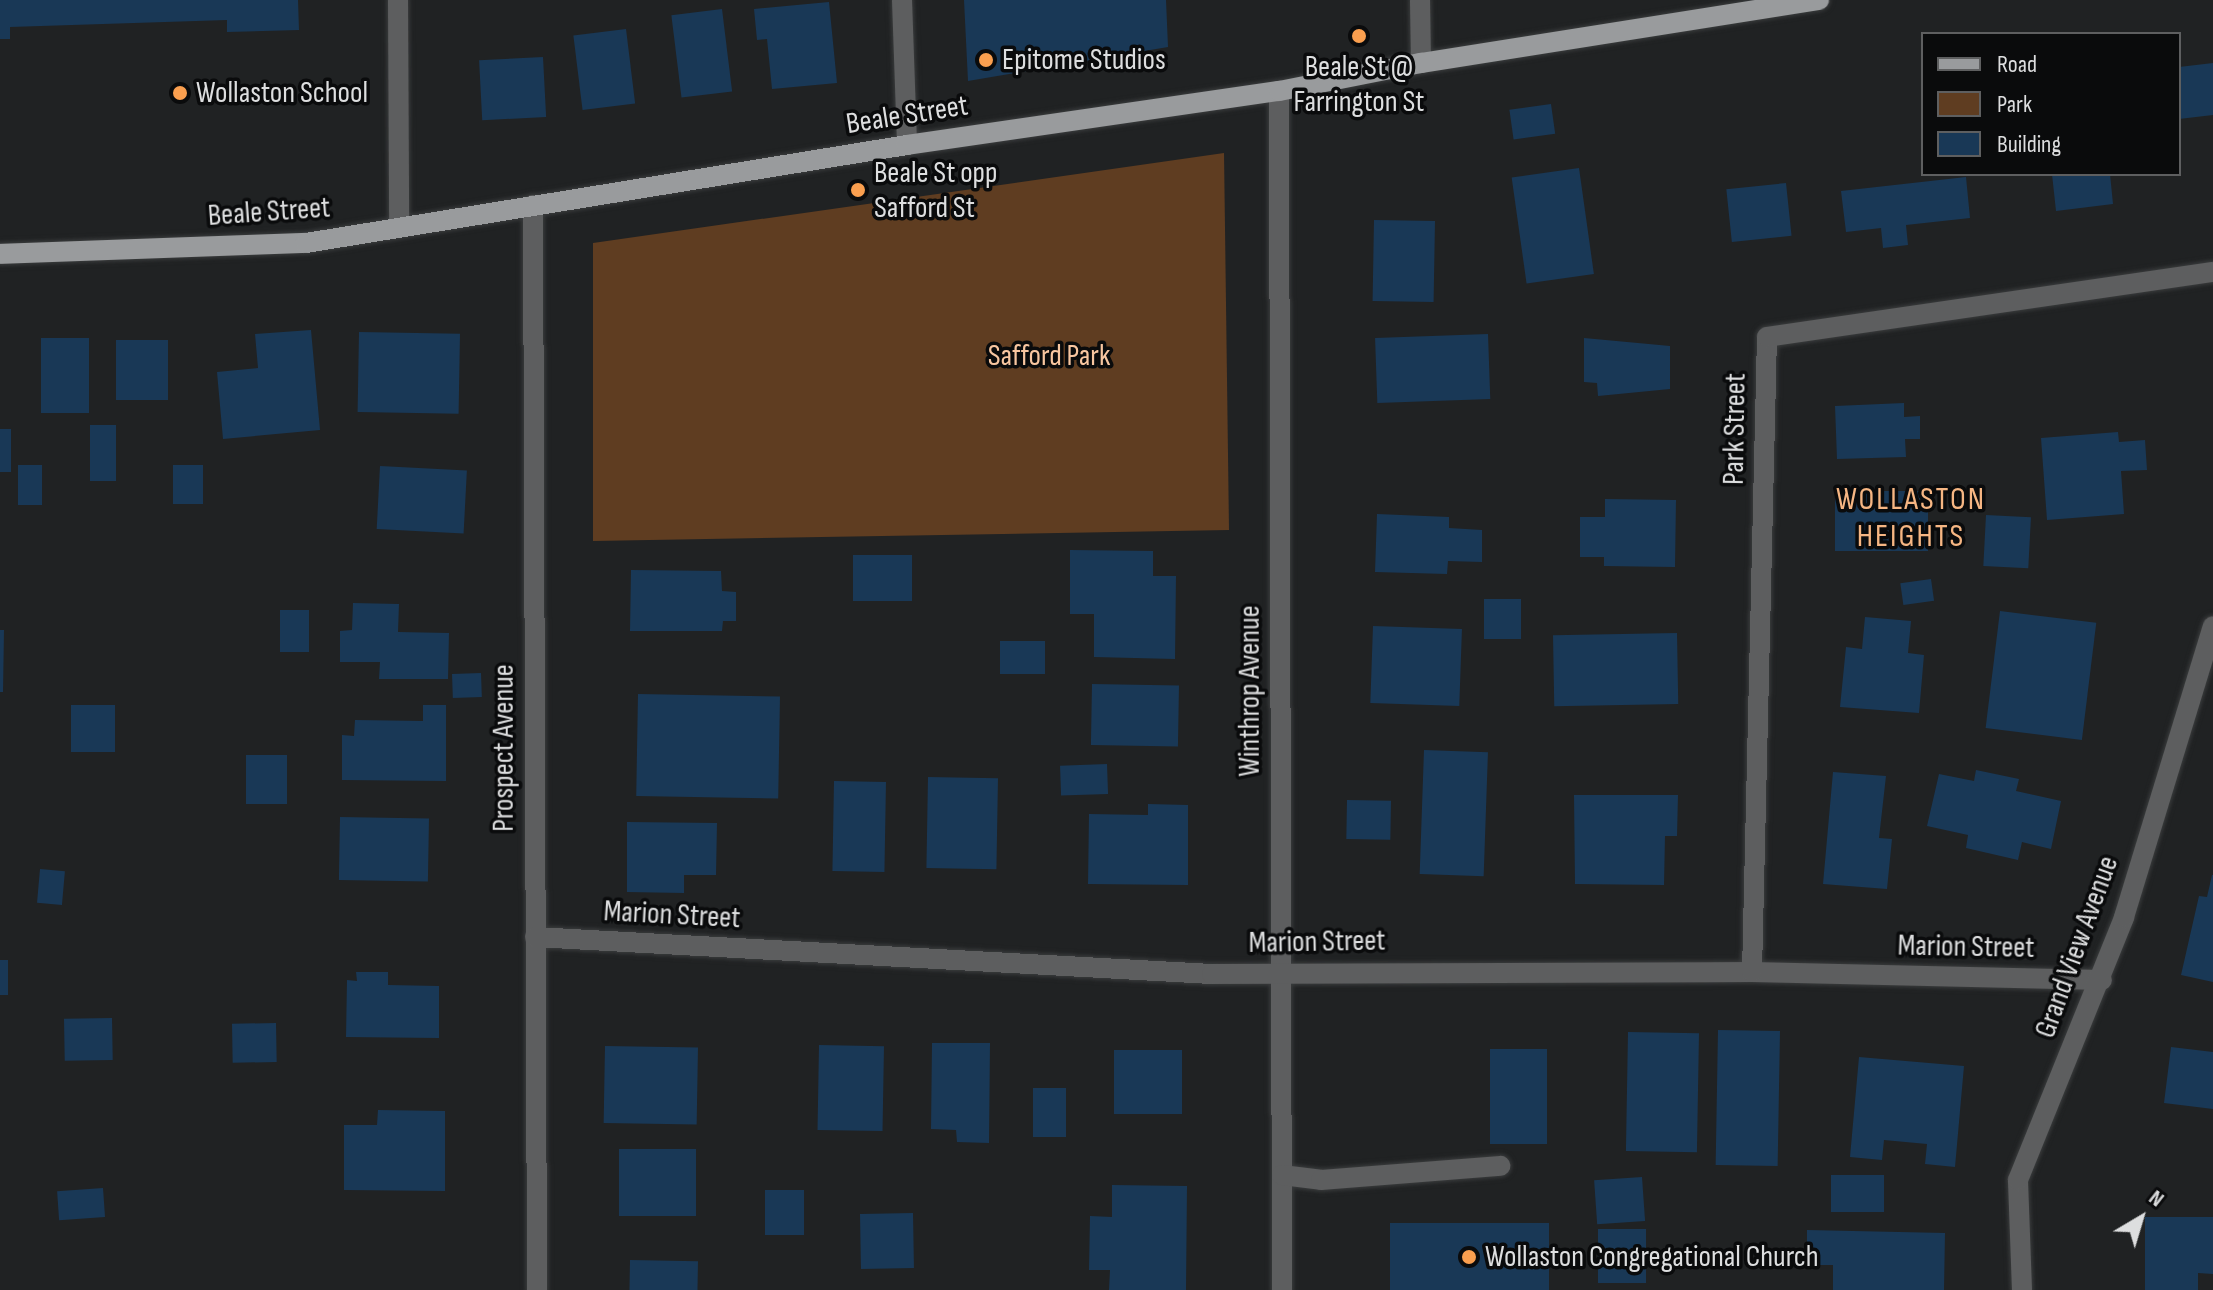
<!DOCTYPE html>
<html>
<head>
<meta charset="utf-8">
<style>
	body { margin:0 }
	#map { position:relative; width:2213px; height:1290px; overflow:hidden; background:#202223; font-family:"Sofia Sans Condensed",sans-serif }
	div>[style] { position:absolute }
	.green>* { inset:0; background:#5f3d21 }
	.building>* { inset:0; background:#193856; transform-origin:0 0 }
	.roads { filter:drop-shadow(0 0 2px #3a3c3d) drop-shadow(0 0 2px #3a3c3d) }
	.minor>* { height:20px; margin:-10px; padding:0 10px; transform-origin:10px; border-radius:10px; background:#5d5e5f }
	.major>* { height:20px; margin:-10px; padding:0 10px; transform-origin:10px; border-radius:10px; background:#999b9d }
	.dots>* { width:22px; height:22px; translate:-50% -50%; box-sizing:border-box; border:4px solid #0a0b0c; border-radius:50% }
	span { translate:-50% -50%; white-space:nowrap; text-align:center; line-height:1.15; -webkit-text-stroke:7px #0a0b0c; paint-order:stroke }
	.poi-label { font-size:30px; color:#dddedf }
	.left { translate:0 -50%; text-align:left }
	.street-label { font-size:30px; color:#dddedf }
	.park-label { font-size:30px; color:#f8c6a0 }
	.neighbourhood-label { font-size:32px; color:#f6b683; letter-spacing:2px }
	.legend { position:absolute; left:1921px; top:32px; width:260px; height:144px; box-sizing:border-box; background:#0a0b0c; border:2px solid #5e5f60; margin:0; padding:10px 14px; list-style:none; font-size:24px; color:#dddedf }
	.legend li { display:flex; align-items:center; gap:16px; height:40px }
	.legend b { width:40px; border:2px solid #5e5f60 }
	.north { position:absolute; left:2101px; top:1178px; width:80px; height:80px; -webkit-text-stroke:6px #0a0b0c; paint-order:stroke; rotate:38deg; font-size:22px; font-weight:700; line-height:32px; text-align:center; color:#dddedf }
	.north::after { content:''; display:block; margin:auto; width:28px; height:36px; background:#dddedf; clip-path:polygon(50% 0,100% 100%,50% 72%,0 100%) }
</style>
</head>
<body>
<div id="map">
	<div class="green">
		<div style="clip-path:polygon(1224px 153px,1229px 530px,593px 541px,593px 243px)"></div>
	</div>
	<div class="building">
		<div style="clip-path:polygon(0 0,298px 0,299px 30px,227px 32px,227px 20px,10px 27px,10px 39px,0 39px)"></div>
		<div style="clip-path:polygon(964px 0,1166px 0,1168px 47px,968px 81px)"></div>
		<div style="clip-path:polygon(829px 2px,837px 83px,772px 89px,767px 39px,757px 40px,754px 9px)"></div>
		<div style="left:722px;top:9px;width:83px;height:51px;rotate:83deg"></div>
		<div style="left:626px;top:29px;width:75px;height:53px;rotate:83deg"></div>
		<div style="left:543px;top:57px;width:60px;height:64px;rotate:87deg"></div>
		<div style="clip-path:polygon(2213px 63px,2213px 115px,2179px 119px,2179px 67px)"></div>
		<div style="left:1551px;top:104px;width:30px;height:42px;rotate:82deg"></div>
		<div style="left:1579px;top:168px;width:107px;height:68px;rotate:82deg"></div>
		<div style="clip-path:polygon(2052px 174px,2110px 174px,2113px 204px,2056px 211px)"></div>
		<div style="clip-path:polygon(1966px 177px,1970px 218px,1906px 225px,1908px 245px,1883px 248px,1881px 228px,1846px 232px,1841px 191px)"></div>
		<div style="left:1786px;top:183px;width:53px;height:60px;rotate:84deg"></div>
		<div style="left:1374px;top:220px;width:61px;height:81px;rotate:1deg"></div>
		<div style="clip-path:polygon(311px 330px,320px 430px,223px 439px,217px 372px,258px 368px,255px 334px)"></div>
		<div style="left:359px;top:332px;width:101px;height:80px;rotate:1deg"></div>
		<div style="left:1488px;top:334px;width:65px;height:113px;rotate:88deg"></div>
		<div style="left:41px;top:338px;width:48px;height:75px"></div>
		<div style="clip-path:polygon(1584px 338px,1670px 346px,1670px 389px,1598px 396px,1597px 383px,1584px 382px)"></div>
		<div style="left:116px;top:340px;width:52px;height:60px"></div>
		<div style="clip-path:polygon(1904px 403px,1904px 417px,1920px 416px,1920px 439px,1905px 439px,1906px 457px,1837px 459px,1835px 406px)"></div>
		<div style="left:90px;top:425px;width:26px;height:56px"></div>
		<div style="left:0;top:429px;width:11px;height:43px"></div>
		<div style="clip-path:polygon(2118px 432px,2119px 442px,2145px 440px,2147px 470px,2121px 471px,2124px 514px,2047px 520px,2041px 438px)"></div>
		<div style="left:42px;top:465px;width:40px;height:24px;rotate:90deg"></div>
		<div style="left:173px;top:465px;width:30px;height:39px"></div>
		<div style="left:380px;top:466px;width:87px;height:63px;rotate:3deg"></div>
		<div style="left:1835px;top:491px;width:93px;height:60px"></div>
		<div style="clip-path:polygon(1605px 499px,1676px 500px,1675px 567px,1604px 566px,1604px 557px,1580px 557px,1580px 517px,1605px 517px)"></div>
		<div style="clip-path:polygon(1377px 514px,1449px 517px,1449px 528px,1482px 530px,1482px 562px,1448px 561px,1447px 574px,1375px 572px)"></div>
		<div style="left:1986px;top:515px;width:45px;height:51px;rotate:3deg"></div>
		<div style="clip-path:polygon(1070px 550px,1153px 551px,1153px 576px,1176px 576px,1175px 659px,1094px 657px,1094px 614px,1070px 614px)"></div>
		<div style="left:853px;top:555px;width:59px;height:46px"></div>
		<div style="clip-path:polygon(631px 570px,721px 571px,722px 591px,736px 592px,736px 621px,723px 621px,722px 631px,630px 631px)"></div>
		<div style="left:1931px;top:579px;width:22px;height:31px;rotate:82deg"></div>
		<div style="left:1484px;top:599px;width:37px;height:40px"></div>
		<div style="clip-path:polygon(353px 603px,399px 604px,398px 632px,449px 633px,448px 679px,379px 679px,380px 662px,340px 662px,340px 631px,352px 630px)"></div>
		<div style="left:280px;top:610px;width:29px;height:42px"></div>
		<div style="left:2000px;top:611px;width:97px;height:118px;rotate:7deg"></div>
		<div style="clip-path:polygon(1865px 617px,1911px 621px,1908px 653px,1924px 655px,1919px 713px,1840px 707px,1846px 647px,1862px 649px)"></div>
		<div style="left:1373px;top:626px;width:89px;height:77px;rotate:2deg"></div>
		<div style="clip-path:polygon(0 630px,4px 630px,3px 692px,0 692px)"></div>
		<div style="left:1677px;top:633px;width:71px;height:124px;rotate:89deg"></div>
		<div style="left:1000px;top:641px;width:45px;height:33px"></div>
		<div style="left:481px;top:673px;width:24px;height:29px;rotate:88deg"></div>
		<div style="left:1092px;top:684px;width:87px;height:61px;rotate:1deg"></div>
		<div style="left:638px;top:694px;width:142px;height:102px;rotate:1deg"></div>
		<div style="left:71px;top:705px;width:44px;height:47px"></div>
		<div style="clip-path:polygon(423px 705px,446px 705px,446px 781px,342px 780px,342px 735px,354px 736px,355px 720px,423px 721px)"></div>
		<div style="left:1424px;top:750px;width:64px;height:124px;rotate:2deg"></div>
		<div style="left:246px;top:755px;width:41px;height:49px"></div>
		<div style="left:1107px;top:764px;width:30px;height:47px;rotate:88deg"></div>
		<div style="clip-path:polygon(1976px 770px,2019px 779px,2016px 791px,2061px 801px,2051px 849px,2022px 842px,2018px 860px,1966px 848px,1968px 835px,1927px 826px,1939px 774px,1974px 781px)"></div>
		<div style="clip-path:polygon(1833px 772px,1886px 776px,1879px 838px,1892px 839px,1887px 889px,1823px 884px)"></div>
		<div style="left:928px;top:777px;width:70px;height:91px;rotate:1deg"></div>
		<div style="left:834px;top:781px;width:52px;height:90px;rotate:1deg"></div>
		<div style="clip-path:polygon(1574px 795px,1678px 795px,1677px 836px,1665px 836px,1664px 885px,1575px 884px)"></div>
		<div style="left:1347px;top:800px;width:44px;height:39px;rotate:1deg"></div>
		<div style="clip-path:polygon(1148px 804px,1188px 805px,1188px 885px,1088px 884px,1089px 814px,1148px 815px)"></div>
		<div style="left:340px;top:817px;width:89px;height:63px;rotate:1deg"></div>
		<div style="clip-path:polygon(627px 822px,717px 823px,716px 875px,684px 875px,684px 893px,627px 892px)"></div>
		<div style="left:40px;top:869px;width:25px;height:34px;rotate:5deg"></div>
		<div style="clip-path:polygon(2212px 875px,2213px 875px,2213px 982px,2181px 975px,2199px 896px,2207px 897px)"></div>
		<div style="left:0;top:960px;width:8px;height:35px"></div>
		<div style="clip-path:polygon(356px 972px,388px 972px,388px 985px,439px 986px,439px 1038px,346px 1037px,347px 980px,357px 981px)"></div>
		<div style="left:112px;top:1018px;width:42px;height:48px;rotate:89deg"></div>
		<div style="left:276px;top:1023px;width:39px;height:44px;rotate:89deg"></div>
		<div style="left:1718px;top:1030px;width:62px;height:135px;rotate:1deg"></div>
		<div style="left:1628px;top:1032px;width:71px;height:119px;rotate:1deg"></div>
		<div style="clip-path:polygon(932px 1043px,990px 1043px,989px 1143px,957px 1142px,956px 1130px,931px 1129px)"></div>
		<div style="left:819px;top:1045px;width:65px;height:85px;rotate:1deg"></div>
		<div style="left:605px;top:1046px;width:93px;height:77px;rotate:1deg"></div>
		<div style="clip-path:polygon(2171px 1047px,2213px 1052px,2213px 1109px,2164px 1103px)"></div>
		<div style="left:1490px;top:1049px;width:57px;height:95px"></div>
		<div style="left:1114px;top:1050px;width:68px;height:64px"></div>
		<div style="clip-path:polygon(1859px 1057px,1964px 1066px,1955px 1167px,1925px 1164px,1927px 1144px,1884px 1140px,1882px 1160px,1850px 1157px)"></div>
		<div style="left:1033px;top:1088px;width:33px;height:49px"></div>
		<div style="clip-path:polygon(378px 1110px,445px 1111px,445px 1191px,344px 1190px,344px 1125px,377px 1125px)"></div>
		<div style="left:619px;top:1149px;width:77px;height:67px"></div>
		<div style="left:1831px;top:1175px;width:53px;height:37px"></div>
		<div style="left:1642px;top:1177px;width:44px;height:48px;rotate:86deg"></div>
		<div style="clip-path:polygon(1112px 1185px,1187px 1186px,1186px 1290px,1109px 1290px,1110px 1270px,1089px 1270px,1090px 1216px,1112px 1217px)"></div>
		<div style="left:103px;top:1188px;width:29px;height:46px;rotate:86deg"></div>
		<div style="left:765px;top:1190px;width:39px;height:45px"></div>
		<div style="left:913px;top:1213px;width:55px;height:53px;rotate:89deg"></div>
		<div style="clip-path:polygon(2145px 1217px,2213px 1217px,2213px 1274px,2198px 1273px,2198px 1290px,2145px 1290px)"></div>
		<div style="left:1390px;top:1223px;width:159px;height:67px"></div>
		<div style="left:1646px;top:1229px;width:54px;height:48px;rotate:90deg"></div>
		<div style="clip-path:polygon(1807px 1230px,1945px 1233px,1944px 1290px,1833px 1290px,1833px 1265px,1807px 1265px)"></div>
		<div style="left:630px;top:1260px;width:68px;height:30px;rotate:1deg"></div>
	</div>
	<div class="roads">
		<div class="minor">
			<div style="left:398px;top:0;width:227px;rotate:89.7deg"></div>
			<div style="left:902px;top:0;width:145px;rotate:88deg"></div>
			<div style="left:1420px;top:0;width:63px;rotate:89.1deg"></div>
			<div style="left:1279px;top:91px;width:1199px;rotate:89.86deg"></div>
			<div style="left:533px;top:205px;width:1085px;rotate:89.79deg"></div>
			<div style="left:535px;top:937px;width:678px;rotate:3.13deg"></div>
			<div style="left:1212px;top:974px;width:540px;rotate:-0.21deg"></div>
			<div style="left:1752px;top:972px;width:350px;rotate:1.3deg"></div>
			<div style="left:1752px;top:972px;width:635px;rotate:-88.65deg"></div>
			<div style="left:1767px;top:337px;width:451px;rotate:-8.3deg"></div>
			<div style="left:1282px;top:1175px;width:39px;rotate:7deg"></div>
			<div style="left:1321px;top:1180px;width:180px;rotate:-4.5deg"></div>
			<div style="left:2022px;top:1290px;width:110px;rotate:-92.1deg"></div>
			<div style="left:2018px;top:1180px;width:284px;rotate:-68deg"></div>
			<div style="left:2124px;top:917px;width:304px;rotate:-73deg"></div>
		</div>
		<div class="major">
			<div style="left:0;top:254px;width:306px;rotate:-2.1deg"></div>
			<div style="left:306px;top:243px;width:609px;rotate:-9.26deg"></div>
			<div style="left:907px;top:145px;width:376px;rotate:-8.3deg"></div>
			<div style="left:1279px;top:91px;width:145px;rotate:-11.2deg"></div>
			<div style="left:1421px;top:63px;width:403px;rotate:-9deg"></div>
		</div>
	</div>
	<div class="dots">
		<div style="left:1359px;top:36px;background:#fa9f4f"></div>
		<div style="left:986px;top:60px;background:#fa9f4f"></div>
		<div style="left:180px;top:93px;background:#fa9f4f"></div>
		<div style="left:858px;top:190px;background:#fa9f4f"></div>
		<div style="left:1469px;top:1257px;background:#fa9f4f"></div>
	</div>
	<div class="poi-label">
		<span class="left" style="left:1002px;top:60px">Epitome Studios</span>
		<span style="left:1359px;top:84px">Beale St @<br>Farrington St</span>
		<span class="left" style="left:196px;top:93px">Wollaston School</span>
		<span class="left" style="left:874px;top:190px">Beale St opp<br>Safford St</span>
		<span class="left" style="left:1485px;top:1257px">Wollaston Congregational Church</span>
	</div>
	<div class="street-label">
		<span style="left:907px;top:115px;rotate:-9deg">Beale Street</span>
		<span style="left:269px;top:212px;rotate:-4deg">Beale Street</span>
		<span style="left:1735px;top:429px;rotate:-89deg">Park Street</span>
		<span style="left:1250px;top:691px;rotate:-90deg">Winthrop Avenue</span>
		<span style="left:504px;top:748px;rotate:-90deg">Prospect Avenue</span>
		<span style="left:672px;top:915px;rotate:3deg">Marion Street</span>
		<span style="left:1317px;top:942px;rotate:-1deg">Marion Street</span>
		<span style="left:1966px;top:947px;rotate:1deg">Marion Street</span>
		<span style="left:2077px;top:947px;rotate:-70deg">Grand View Avenue</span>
	</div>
	<div class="park-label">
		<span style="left:1049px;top:356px">Safford Park</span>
	</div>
	<div class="neighbourhood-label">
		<span style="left:1911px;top:519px">WOLLASTON<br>HEIGHTS</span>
	</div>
	<ul class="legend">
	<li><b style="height:10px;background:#999b9d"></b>Road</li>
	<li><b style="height:22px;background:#5f3d21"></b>Park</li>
	<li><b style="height:22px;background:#193856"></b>Building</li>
	</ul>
	<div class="north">N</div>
</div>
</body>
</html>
